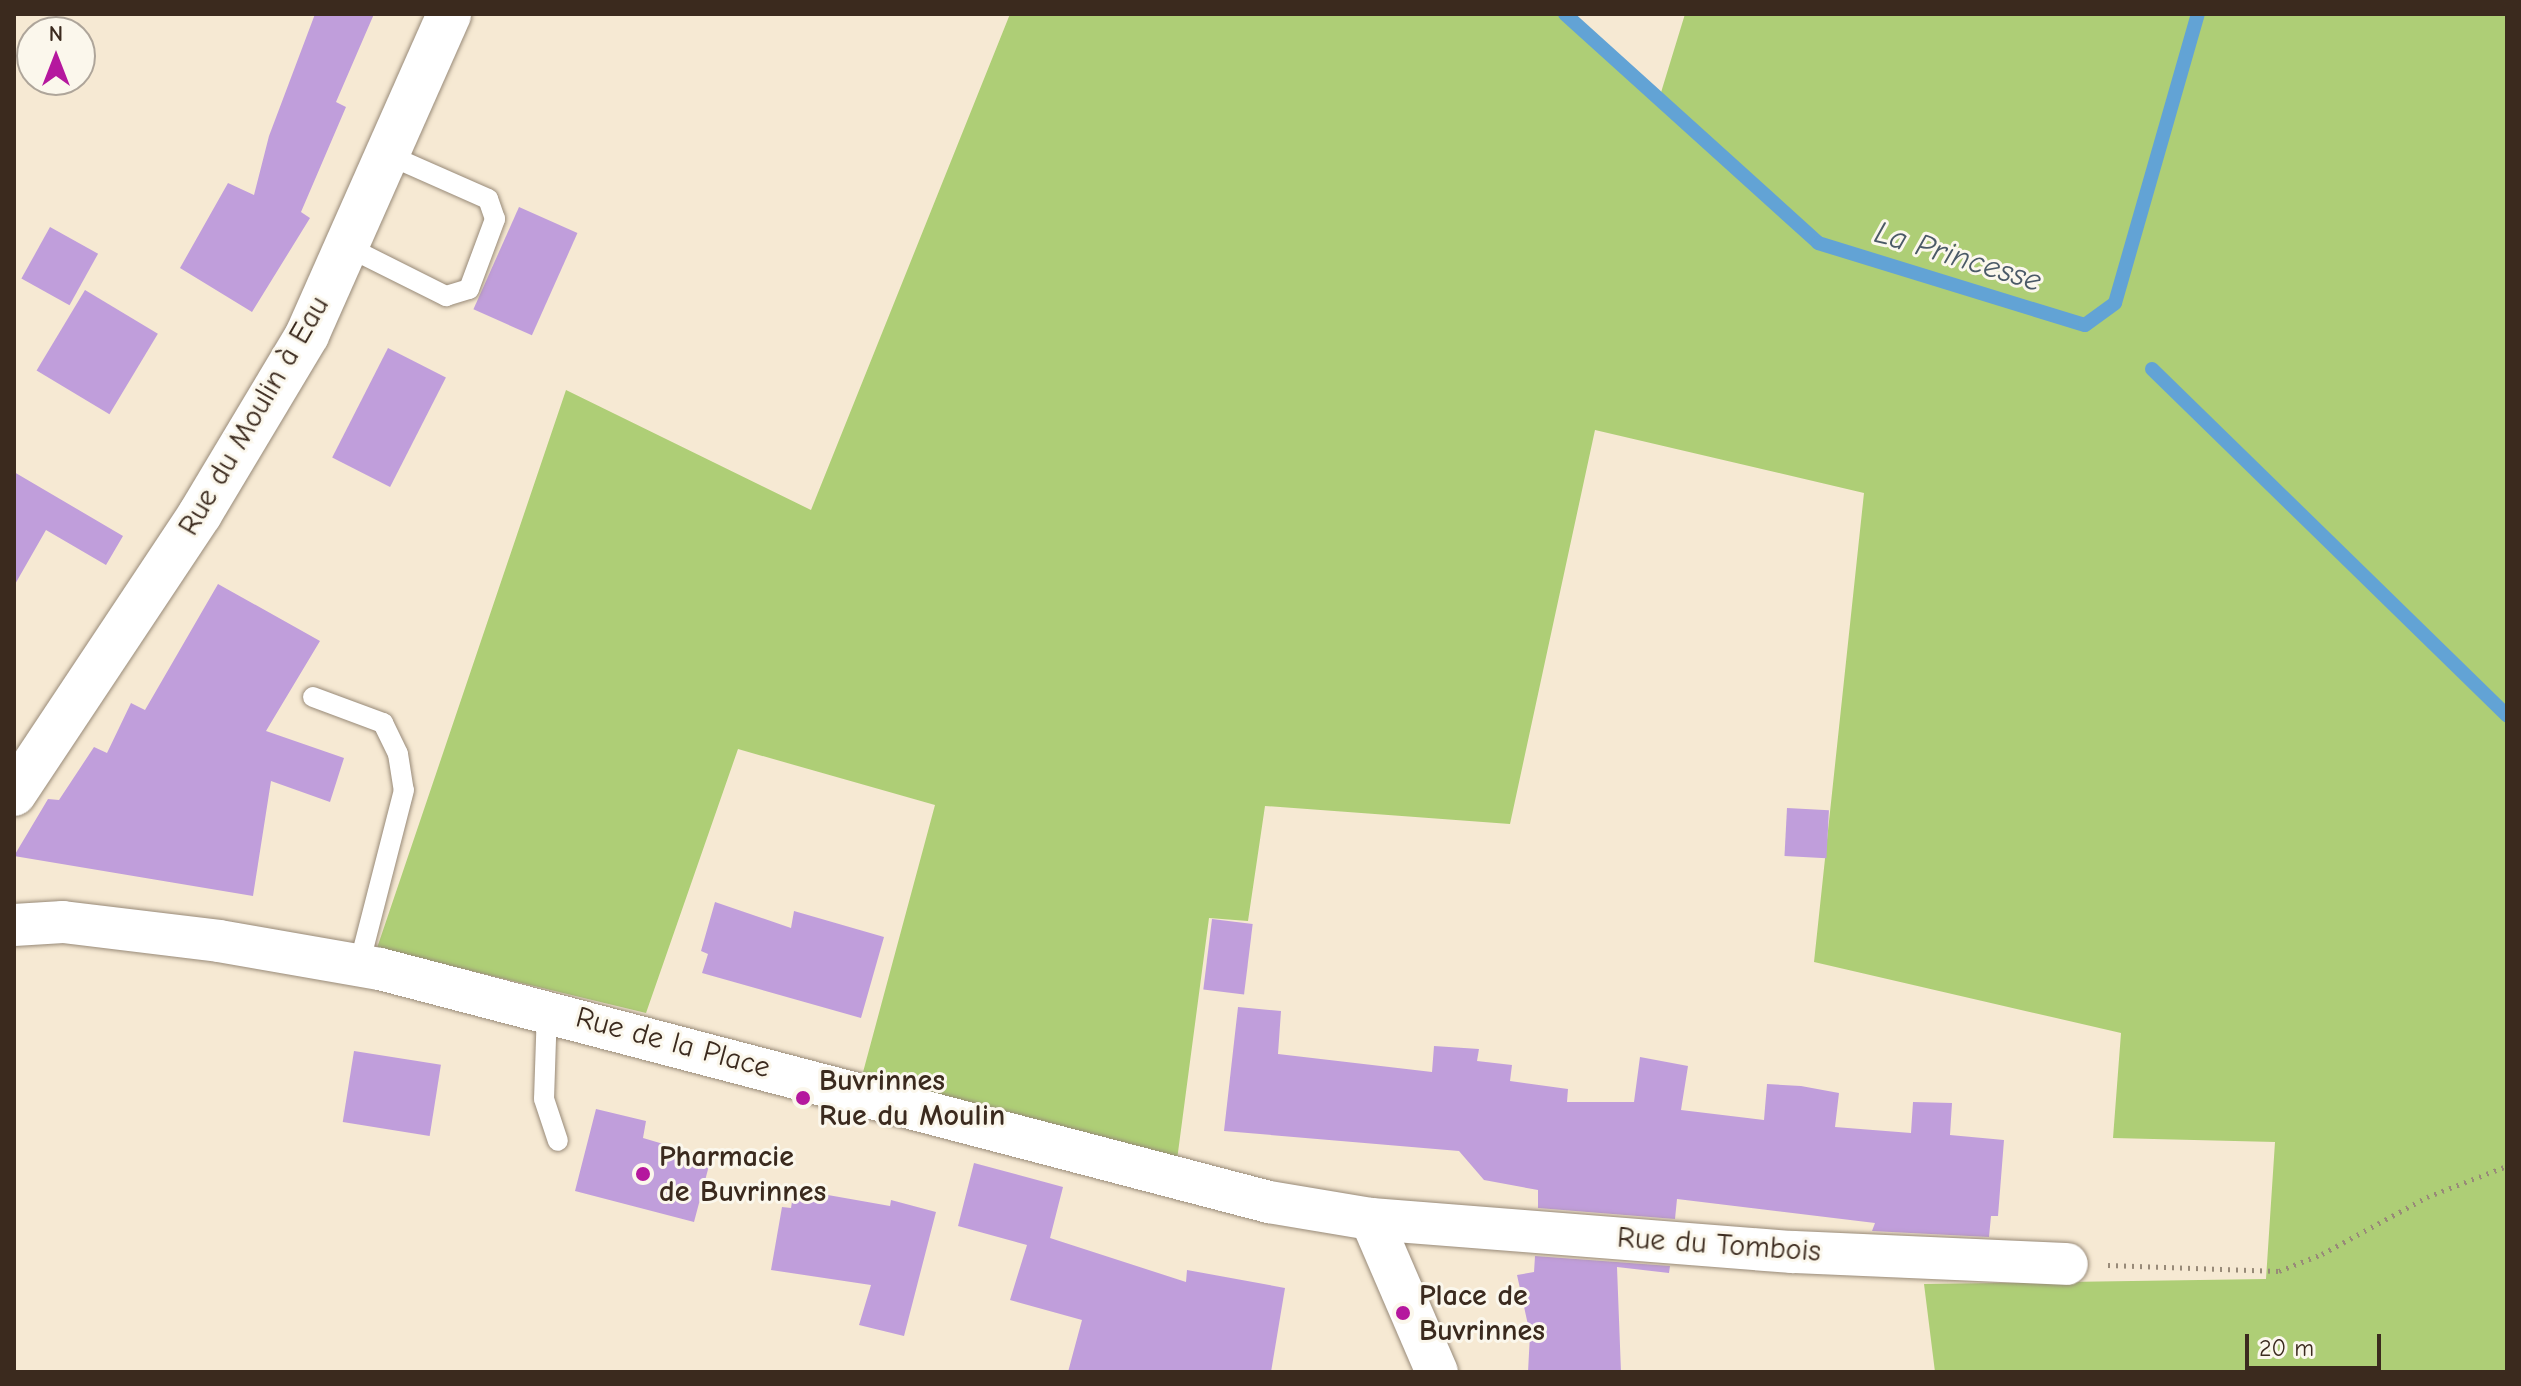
<!DOCTYPE html>
<html>
<head>
<meta charset="utf-8">
<style>
	body { margin:0 }
	#map { position:relative; width:2521px; height:1386px; overflow:hidden; background:#f6e9d3; font-family:"Comic Neue",sans-serif }
	div>[style] { position:absolute }
	.green>* { inset:0; background:#aece76 }
	.stream>* { height:14px; margin:-7px; padding:0 7px; transform-origin:7px; border-radius:7px; background:#62a3d5 }
	.building>* { inset:0; background:#c09edb; transform-origin:0 0 }
	.path>* { height:5px; margin-top:-2.5px; transform-origin:0; background:repeating-linear-gradient(90deg,#988a78 0 2px,transparent 0 8px) }
	.roads { filter:drop-shadow(0 0 2px #988a78) drop-shadow(0 0 2px #988a78) }
	.lane>* { height:20px; margin:-10px; padding:0 10px; transform-origin:10px; border-radius:10px; background:#fff }
	.street>* { height:42px; margin:-21px; padding:0 21px; transform-origin:21px; border-radius:21px; background:#fff }
	.secondary>* { height:44px; margin:-22px; padding:0 22px; transform-origin:22px; border-radius:22px; background:#fff }
	.dots>* { width:22px; height:22px; translate:-50% -50%; box-sizing:border-box; border:4px solid #fbf7ec; border-radius:50% }
	span { translate:-50% -50%; white-space:nowrap; text-align:center; line-height:1.15; -webkit-text-stroke:6px #fbf7ec; paint-order:stroke }
	.street-label { font-size:30px; color:#3b2a1e }
	.poi-label { font-size:30px; color:#3b2a1e; font-weight:700 }
	.left { translate:0 -50%; text-align:left }
	.water-label { font-size:32px; color:#4b5a67; font-style:italic }
	.frame { position:absolute; inset:0; border:16px solid #3b2a1e; pointer-events:none }
	.north { position:absolute; left:16px; top:16px; width:80px; height:80px; box-sizing:border-box; background:#fbf7ec; border:2px solid #aea59a; border-radius:50%; rotate:0deg; font-size:22px; font-weight:700; line-height:32px; text-align:center; color:#3b2a1e }
	.north::after { content:''; display:block; margin:auto; width:28px; height:36px; background:#b5179e; clip-path:polygon(50% 0,100% 100%,50% 72%,0 100%) }
	.scale { position:absolute; left:2245px; top:1334px; width:136px; height:36px; box-sizing:border-box; border:4px solid #3b2a1e; border-top:0; padding-left:10px; font-size:24px; line-height:28px; white-space:nowrap; color:#3b2a1e; -webkit-text-stroke:6px #fbf7ec; paint-order:stroke }
</style>
</head>
<body>
<div id="map">
	<div class="green">
		<div style="clip-path:polygon(1010px 14px,1565px 14px,1659px 99px,1685px 14px,2507px 14px,2507px 1372px,1935px 1372px,1924px 1284px,2266px 1279px,2275px 1142px,2113px 1138px,2121px 1033px,1814px 962px,1864px 493px,1595px 430px,1510px 824px,1265px 806px,1248px 921px,1209px 918px,1177px 1160px,862px 1076px,935px 805px,738px 749px,646px 1013px,377px 948px,566px 390px,811px 510px)"></div>
	</div>
	<div class="stream">
		<div style="left:1565px;top:14px;width:341px;rotate:42.1deg"></div>
		<div style="left:1818px;top:243px;width:279px;rotate:17.1deg"></div>
		<div style="left:2085px;top:325px;width:37px;rotate:-36deg"></div>
		<div style="left:2115px;top:303px;width:301px;rotate:-74deg"></div>
		<div style="left:2152px;top:369px;width:496px;rotate:44.3deg"></div>
	</div>
	<div class="building">
		<div style="clip-path:polygon(315px 14px,374px 14px,336px 102px,346px 107px,301px 212px,310px 218px,252px 312px,180px 268px,228px 183px,254px 195px,269px 136px)"></div>
		<div style="left:519px;top:207px;width:64px;height:112px;rotate:24deg"></div>
		<div style="left:50px;top:227px;width:55px;height:59px;rotate:29deg"></div>
		<div style="left:85px;top:290px;width:85px;height:94px;rotate:31deg"></div>
		<div style="left:388px;top:348px;width:65px;height:123px;rotate:27deg"></div>
		<div style="clip-path:polygon(14px 472px,123px 536px,106px 565px,46px 530px,14px 586px)"></div>
		<div style="clip-path:polygon(218px 584px,320px 641px,266px 731px,344px 758px,330px 802px,271px 781px,253px 896px,14px 856px,48px 799px,59px 800px,94px 747px,107px 753px,131px 703px,145px 710px)"></div>
		<div style="left:1787px;top:808px;width:42px;height:48px;rotate:3deg"></div>
		<div style="clip-path:polygon(715px 902px,791px 928px,794px 911px,884px 937px,861px 1018px,702px 973px,708px 954px,701px 951px)"></div>
		<div style="left:1212px;top:919px;width:41px;height:71px;rotate:7deg"></div>
		<div style="clip-path:polygon(1238px 1007px,1281px 1011px,1278px 1054px,1432px 1072px,1434px 1046px,1479px 1049px,1477px 1061px,1512px 1065px,1510px 1081px,1568px 1089px,1567px 1102px,1634px 1102px,1640px 1057px,1688px 1066px,1681px 1110px,1764px 1120px,1767px 1084px,1801px 1086px,1839px 1093px,1835px 1127px,1911px 1133px,1913px 1102px,1952px 1103px,1950px 1135px,2004px 1140px,1998px 1216px,1991px 1216px,1989px 1237px,1872px 1231px,1875px 1223px,1677px 1199px,1675px 1219px,1538px 1208px,1538px 1190px,1484px 1180px,1459px 1151px,1224px 1131px)"></div>
		<div style="left:354px;top:1051px;width:88px;height:72px;rotate:9deg"></div>
		<div style="clip-path:polygon(596px 1109px,646px 1121px,643px 1138px,711px 1158px,694px 1222px,575px 1191px)"></div>
		<div style="clip-path:polygon(974px 1163px,1063px 1187px,1050px 1238px,1186px 1282px,1187px 1270px,1285px 1288px,1271px 1372px,1068px 1372px,1082px 1320px,1010px 1300px,1027px 1245px,958px 1226px)"></div>
		<div style="clip-path:polygon(794px 1189px,890px 1206px,891px 1200px,936px 1212px,904px 1336px,859px 1325px,871px 1285px,771px 1270px,782px 1207px,791px 1208px)"></div>
		<div style="clip-path:polygon(1535px 1256px,1670px 1266px,1669px 1273px,1617px 1267px,1621px 1372px,1528px 1372px,1530px 1334px,1517px 1275px,1534px 1272px)"></div>
	</div>
	<div class="path">
		<div style="left:2108px;top:1265px;width:171px;rotate:2deg"></div>
		<div style="left:2279px;top:1271px;width:46px;rotate:-21.6deg"></div>
		<div style="left:2322px;top:1254px;width:119px;rotate:-28.5deg"></div>
		<div style="left:2427px;top:1197px;width:86px;rotate:-21.2deg"></div>
	</div>
	<div class="roads">
		<div class="lane">
			<div style="left:346px;top:246px;width:112px;rotate:26.6deg"></div>
			<div style="left:446px;top:296px;width:24px;rotate:-17deg"></div>
			<div style="left:469px;top:289px;width:75px;rotate:-69.6deg"></div>
			<div style="left:495px;top:219px;width:21px;rotate:-109deg"></div>
			<div style="left:488px;top:199px;width:111px;rotate:-156.2deg"></div>
			<div style="left:313px;top:697px;width:75px;rotate:20.4deg"></div>
			<div style="left:383px;top:723px;width:34px;rotate:64deg"></div>
			<div style="left:398px;top:754px;width:36px;rotate:81deg"></div>
			<div style="left:404px;top:790px;width:181px;rotate:104.4deg"></div>
			<div style="left:547px;top:1009px;width:90px;rotate:91.9deg"></div>
			<div style="left:544px;top:1099px;width:44px;rotate:71.6deg"></div>
		</div>
		<div class="street">
			<div style="left:14px;top:925px;width:49px;rotate:-3.5deg"></div>
			<div style="left:63px;top:922px;width:157px;rotate:6.9deg"></div>
			<div style="left:219px;top:941px;width:163px;rotate:9.9deg"></div>
			<div style="left:380px;top:969px;width:919px;rotate:14.69deg"></div>
			<div style="left:1269px;top:1202px;width:103px;rotate:9.5deg"></div>
			<div style="left:1371px;top:1219px;width:423px;rotate:4.5deg"></div>
			<div style="left:1793px;top:1252px;width:274px;rotate:2.5deg"></div>
			<div style="left:1371px;top:1219px;width:167px;rotate:66.7deg"></div>
		</div>
		<div class="secondary">
			<div style="left:14px;top:794px;width:336px;rotate:-56.4deg"></div>
			<div style="left:200px;top:514px;width:209px;rotate:-59.1deg"></div>
			<div style="left:307px;top:335px;width:351px;rotate:-66.1deg"></div>
		</div>
	</div>
	<div class="dots">
		<div style="left:803px;top:1098px;background:#b5179e"></div>
		<div style="left:643px;top:1174px;background:#b5179e"></div>
		<div style="left:1403px;top:1313px;background:#b5179e"></div>
	</div>
	<div class="street-label">
		<span style="left:254px;top:416px;rotate:-60deg">Rue du Moulin à Eau</span>
		<span style="left:673px;top:1043px;rotate:15deg">Rue de la Place</span>
		<span style="left:1719px;top:1245px;rotate:4deg">Rue du Tombois</span>
	</div>
	<div class="poi-label">
		<span class="left" style="left:819px;top:1098px">Buvrinnes<br>Rue du Moulin</span>
		<span class="left" style="left:659px;top:1174px">Pharmacie<br>de Buvrinnes</span>
		<span class="left" style="left:1419px;top:1313px">Place de<br>Buvrinnes</span>
	</div>
	<div class="water-label">
		<span style="left:1958px;top:257px;rotate:17deg">La Princesse</span>
	</div>
	<div class="frame"></div>
	<div class="north">N</div>
	<div class="scale">20 m</div>
</div>
</body>
</html>
